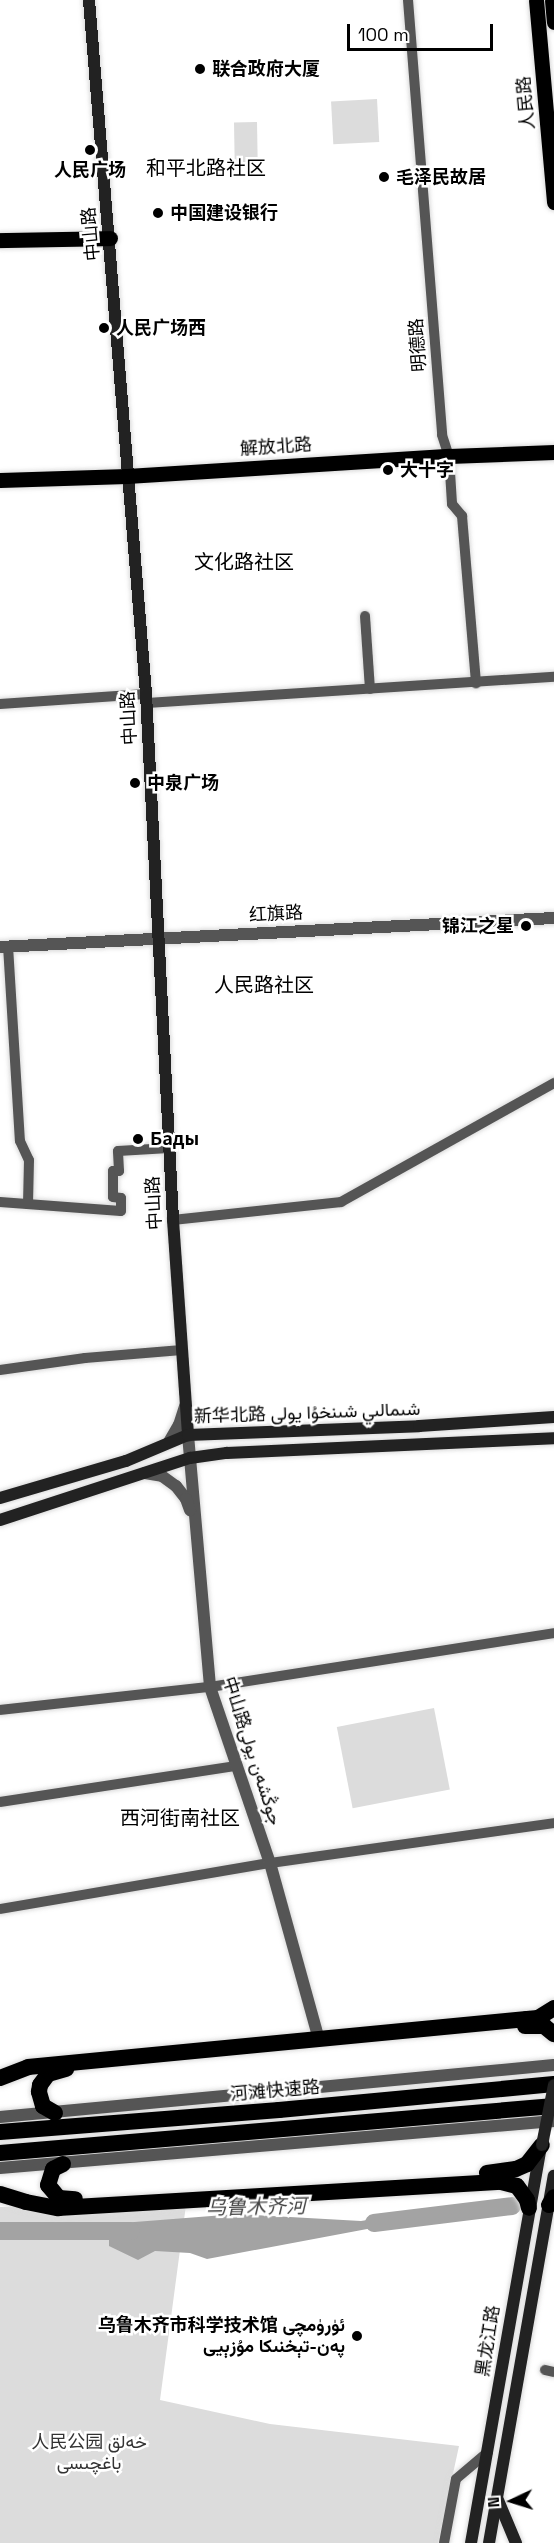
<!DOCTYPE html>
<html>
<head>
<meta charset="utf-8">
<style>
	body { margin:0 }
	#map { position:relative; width:554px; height:2543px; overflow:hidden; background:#fff; font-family:"Space Grotesk",Vazirmatn,"Noto Sans SC",sans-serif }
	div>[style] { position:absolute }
	.green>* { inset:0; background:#dcdcdc; transform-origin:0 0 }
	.water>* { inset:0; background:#a3a3a3 }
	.river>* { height:18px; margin:-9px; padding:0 9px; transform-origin:9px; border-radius:9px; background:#a3a3a3 }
	.roads { filter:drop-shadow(0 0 2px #dbdbdb) drop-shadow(0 0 2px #dbdbdb) }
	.minor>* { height:10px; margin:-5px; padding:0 5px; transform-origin:5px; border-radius:5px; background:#555 }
	.tertiary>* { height:12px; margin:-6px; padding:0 6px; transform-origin:6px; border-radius:6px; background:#555 }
	.secondary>* { height:12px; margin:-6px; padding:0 6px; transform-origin:6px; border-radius:6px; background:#222 }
	.primary>* { height:15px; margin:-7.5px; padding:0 7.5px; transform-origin:7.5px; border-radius:7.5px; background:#000 }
	.trunk>* { height:16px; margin:-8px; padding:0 8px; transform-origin:8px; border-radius:8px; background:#000 }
	.secondary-bridge>* { height:12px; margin:-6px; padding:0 6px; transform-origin:6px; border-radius:6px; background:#222 }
	.dots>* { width:16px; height:16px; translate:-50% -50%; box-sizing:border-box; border:3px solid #fff; border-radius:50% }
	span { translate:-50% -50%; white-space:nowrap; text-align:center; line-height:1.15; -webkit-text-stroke:5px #fff; paint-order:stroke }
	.poi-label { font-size:18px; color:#000; font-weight:700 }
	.left { translate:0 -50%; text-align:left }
	.right { translate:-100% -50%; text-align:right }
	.street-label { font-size:18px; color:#000 }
	.park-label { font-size:18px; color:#333 }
	.neighbourhood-label { font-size:20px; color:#000 }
	.water-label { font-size:20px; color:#444; font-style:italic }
	.north { position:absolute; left:482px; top:2471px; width:60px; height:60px; -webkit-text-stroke:4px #fff; paint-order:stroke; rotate:266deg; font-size:16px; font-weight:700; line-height:24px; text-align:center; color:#000 }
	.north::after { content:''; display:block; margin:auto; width:21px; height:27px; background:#000; clip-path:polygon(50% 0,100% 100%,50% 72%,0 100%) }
	.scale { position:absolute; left:347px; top:24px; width:146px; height:27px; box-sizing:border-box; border:3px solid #000; border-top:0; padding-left:8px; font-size:18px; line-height:21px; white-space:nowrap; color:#000; -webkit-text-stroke:4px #fff; paint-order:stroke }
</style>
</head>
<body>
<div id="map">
	<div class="green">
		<div style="left:377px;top:99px;width:43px;height:46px;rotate:87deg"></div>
		<div style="left:257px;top:122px;width:42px;height:23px;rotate:89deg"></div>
		<div style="left:434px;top:1708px;width:83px;height:99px;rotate:79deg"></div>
		<div style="clip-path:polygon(186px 2205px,160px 2400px,270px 2424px,459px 2446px,438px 2543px,0 2543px,0 2207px)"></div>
	</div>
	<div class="water">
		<div style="clip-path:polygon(237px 2214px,361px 2221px,398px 2215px,399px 2223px,207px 2259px,190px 2253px,155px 2251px,138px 2260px,109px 2246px,109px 2224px)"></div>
	</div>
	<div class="river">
		<div style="left:374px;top:2223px;width:139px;rotate:-7deg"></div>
		<div style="left:0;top:2231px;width:131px"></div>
	</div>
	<div class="roads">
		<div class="minor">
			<div style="left:408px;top:0;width:436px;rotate:85.5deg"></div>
			<div style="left:442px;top:435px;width:22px;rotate:72deg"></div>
			<div style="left:449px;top:456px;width:48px;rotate:86.4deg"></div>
			<div style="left:452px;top:504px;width:16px;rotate:50deg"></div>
			<div style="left:462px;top:516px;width:168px;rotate:85.2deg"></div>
			<div style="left:365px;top:616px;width:73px;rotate:86.1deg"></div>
			<div style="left:147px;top:703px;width:408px;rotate:-3.7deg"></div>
			<div style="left:0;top:704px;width:146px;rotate:-3.9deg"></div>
			<div style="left:8px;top:946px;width:195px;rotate:86.5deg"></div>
			<div style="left:20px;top:1141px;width:21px;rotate:65deg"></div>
			<div style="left:29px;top:1160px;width:44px;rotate:91.3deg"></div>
			<div style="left:0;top:1202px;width:121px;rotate:4.3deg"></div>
			<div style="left:121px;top:1211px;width:13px;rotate:-90deg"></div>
			<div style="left:121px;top:1198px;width:8px;rotate:-173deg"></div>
			<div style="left:113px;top:1197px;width:26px;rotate:-90deg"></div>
			<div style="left:113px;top:1171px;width:6px"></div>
			<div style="left:119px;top:1171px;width:20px;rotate:-93deg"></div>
			<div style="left:118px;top:1151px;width:51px;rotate:-3.4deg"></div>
			<div style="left:173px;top:1220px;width:169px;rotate:-6.1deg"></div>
			<div style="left:341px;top:1202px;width:244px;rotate:-29.2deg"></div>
			<div style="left:0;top:1370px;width:86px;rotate:-8deg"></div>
			<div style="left:85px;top:1358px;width:97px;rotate:-4.7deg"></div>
			<div style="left:0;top:1710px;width:211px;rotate:-6.3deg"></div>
			<div style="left:210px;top:1687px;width:348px;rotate:-8.9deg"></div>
			<div style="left:0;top:1802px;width:239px;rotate:-8.7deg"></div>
			<div style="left:0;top:1909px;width:274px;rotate:-9.7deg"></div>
			<div style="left:270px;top:1863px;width:287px;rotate:-8deg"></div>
			<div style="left:545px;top:2370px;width:9px;rotate:13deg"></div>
			<div style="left:444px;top:2543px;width:65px;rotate:-79.4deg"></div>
			<div style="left:456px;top:2479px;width:42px;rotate:-40.2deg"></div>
		</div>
		<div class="tertiary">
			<div style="left:0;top:947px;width:555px;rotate:-3deg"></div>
			<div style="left:188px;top:1435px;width:253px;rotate:85deg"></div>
			<div style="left:210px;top:1687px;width:186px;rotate:71.2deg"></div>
			<div style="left:270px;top:1863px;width:180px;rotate:74.5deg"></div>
			<div style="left:169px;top:1442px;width:20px;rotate:-60deg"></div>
			<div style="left:179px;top:1425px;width:20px;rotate:-72deg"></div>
			<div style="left:145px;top:1473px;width:17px;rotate:10deg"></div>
			<div style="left:162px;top:1476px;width:17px;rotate:36deg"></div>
			<div style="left:176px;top:1486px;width:16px;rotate:52deg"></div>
			<div style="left:186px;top:1499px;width:12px;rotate:70deg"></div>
			<div style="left:0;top:2117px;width:556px;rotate:-5.36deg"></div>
			<div style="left:0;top:2168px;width:556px;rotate:-4.85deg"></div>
		</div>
		<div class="secondary">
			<div style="left:89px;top:0;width:696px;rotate:85.3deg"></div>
			<div style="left:146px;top:694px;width:527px;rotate:87.06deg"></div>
			<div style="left:173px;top:1220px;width:216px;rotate:86deg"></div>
			<div style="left:0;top:1498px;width:131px;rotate:-16.4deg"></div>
			<div style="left:126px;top:1461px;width:67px;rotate:-22.8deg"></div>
			<div style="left:188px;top:1435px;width:231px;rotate:-2.2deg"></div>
			<div style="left:419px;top:1426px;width:135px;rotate:-3.8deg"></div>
			<div style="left:0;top:1520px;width:200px;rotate:-18.1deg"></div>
			<div style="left:190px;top:1458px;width:37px;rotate:-8deg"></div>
			<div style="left:227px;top:1453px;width:327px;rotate:-2.6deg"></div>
			<div style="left:498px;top:2500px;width:47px;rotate:67.3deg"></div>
			<div style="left:471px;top:2543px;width:401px;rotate:-80deg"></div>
			<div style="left:489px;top:2543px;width:373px;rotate:-80deg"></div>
		</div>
		<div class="primary">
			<div style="left:536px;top:0;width:203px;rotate:84.9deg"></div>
			<div style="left:552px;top:0;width:22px;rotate:85deg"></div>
			<div style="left:0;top:240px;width:110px;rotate:-1deg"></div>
			<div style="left:0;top:480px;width:127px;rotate:-1.8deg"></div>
			<div style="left:127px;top:476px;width:323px;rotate:-3.6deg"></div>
			<div style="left:449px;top:456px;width:105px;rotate:-2.2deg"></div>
		</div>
		<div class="trunk">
			<div style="left:525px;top:2026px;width:19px"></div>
			<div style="left:544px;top:2026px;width:13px;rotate:39deg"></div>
			<div style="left:0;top:2078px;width:30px;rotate:-21deg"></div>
			<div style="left:28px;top:2067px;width:501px;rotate:-5.49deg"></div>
			<div style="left:527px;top:2019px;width:11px;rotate:-5deg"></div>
			<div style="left:538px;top:2018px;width:19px;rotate:-32deg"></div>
			<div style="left:55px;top:2113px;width:14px;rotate:-150deg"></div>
			<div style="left:43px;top:2106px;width:15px;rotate:-106deg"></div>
			<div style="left:39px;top:2092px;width:7px;rotate:-82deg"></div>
			<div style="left:40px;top:2085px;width:14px;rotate:-54deg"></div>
			<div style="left:48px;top:2074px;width:19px;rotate:-16deg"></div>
			<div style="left:0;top:2132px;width:280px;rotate:-4.5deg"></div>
			<div style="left:279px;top:2110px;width:276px;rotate:-5.4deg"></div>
			<div style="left:0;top:2153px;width:556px;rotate:-4.85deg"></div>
			<div style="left:63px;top:2164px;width:11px;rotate:153deg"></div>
			<div style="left:53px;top:2169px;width:17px;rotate:107deg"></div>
			<div style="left:48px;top:2185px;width:17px;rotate:50deg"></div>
			<div style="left:59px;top:2198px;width:16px;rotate:4deg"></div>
			<div style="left:487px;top:2173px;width:29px;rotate:-8deg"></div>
			<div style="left:516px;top:2169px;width:12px;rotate:-24deg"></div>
			<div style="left:527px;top:2164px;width:24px;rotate:-52deg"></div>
			<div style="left:0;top:2194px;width:27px;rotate:17deg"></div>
			<div style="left:26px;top:2202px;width:33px;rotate:11deg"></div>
			<div style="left:58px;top:2208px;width:444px;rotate:-3.4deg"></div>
			<div style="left:501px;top:2182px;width:16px;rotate:14deg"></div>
			<div style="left:517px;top:2186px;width:17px;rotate:54deg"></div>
			<div style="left:527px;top:2200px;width:8px;rotate:76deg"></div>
			<div style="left:549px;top:2205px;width:9px;rotate:-58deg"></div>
		</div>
	</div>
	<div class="secondary-bridge">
		<div style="left:542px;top:2145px;width:61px;rotate:-78.7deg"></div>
	</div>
	<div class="dots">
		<div style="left:200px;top:69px;background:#000"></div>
		<div style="left:90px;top:150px;background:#000"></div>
		<div style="left:384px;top:177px;background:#000"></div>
		<div style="left:158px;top:213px;background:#000"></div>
		<div style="left:104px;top:328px;background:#000"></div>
		<div style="left:388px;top:470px;background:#000"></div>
		<div style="left:135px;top:783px;background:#000"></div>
		<div style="left:526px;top:926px;background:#000"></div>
		<div style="left:138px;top:1139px;background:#000"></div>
		<div style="left:357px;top:2336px;background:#000"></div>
	</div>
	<div class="poi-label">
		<span class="left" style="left:212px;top:69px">联合政府大厦</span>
		<span style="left:90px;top:170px">人民广场</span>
		<span class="left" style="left:396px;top:177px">毛泽民故居</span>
		<span class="left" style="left:170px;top:213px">中国建设银行</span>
		<span class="left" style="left:116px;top:328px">人民广场西</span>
		<span class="left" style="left:400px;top:470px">大十字</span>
		<span class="left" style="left:147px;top:783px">中泉广场</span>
		<span class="right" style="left:514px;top:926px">锦江之星</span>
		<span class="left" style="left:150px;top:1139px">Бады</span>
		<span class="right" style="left:345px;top:2336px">乌鲁木齐市科学技术馆 ئۈرۈمچى<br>پەن-تېخنىكا مۇزېيى</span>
	</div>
	<div class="street-label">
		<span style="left:526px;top:103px;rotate:-95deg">人民路</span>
		<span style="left:91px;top:234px;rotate:-95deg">中山路</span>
		<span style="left:418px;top:345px;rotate:-94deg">明德路</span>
		<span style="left:276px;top:447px;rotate:-4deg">解放北路</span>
		<span style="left:129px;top:718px;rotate:-93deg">中山路</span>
		<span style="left:276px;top:914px;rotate:-3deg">红旗路</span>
		<span style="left:154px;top:1203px;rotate:-93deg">中山路</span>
		<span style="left:307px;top:1413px;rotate:-2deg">新华北路 شىمالىي شىنخۇا يولى</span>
		<span style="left:252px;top:1751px;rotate:72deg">中山路جوڭشەن يولى</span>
		<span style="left:275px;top:2091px;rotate:-5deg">河滩快速路</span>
		<span style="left:488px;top:2341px;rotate:-81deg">黑龙江路</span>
	</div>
	<div class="park-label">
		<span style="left:89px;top:2453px">人民公园 خەلق<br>باغچىسى</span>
	</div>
	<div class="neighbourhood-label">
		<span style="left:206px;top:168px">和平北路社区</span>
		<span style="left:244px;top:562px">文化路社区</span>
		<span style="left:264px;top:985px">人民路社区</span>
		<span style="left:180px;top:1818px">西河街南社区</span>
	</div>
	<div class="water-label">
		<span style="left:256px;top:2207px;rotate:-1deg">乌鲁木齐河</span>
	</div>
	<div class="north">N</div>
	<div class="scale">100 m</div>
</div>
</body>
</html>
